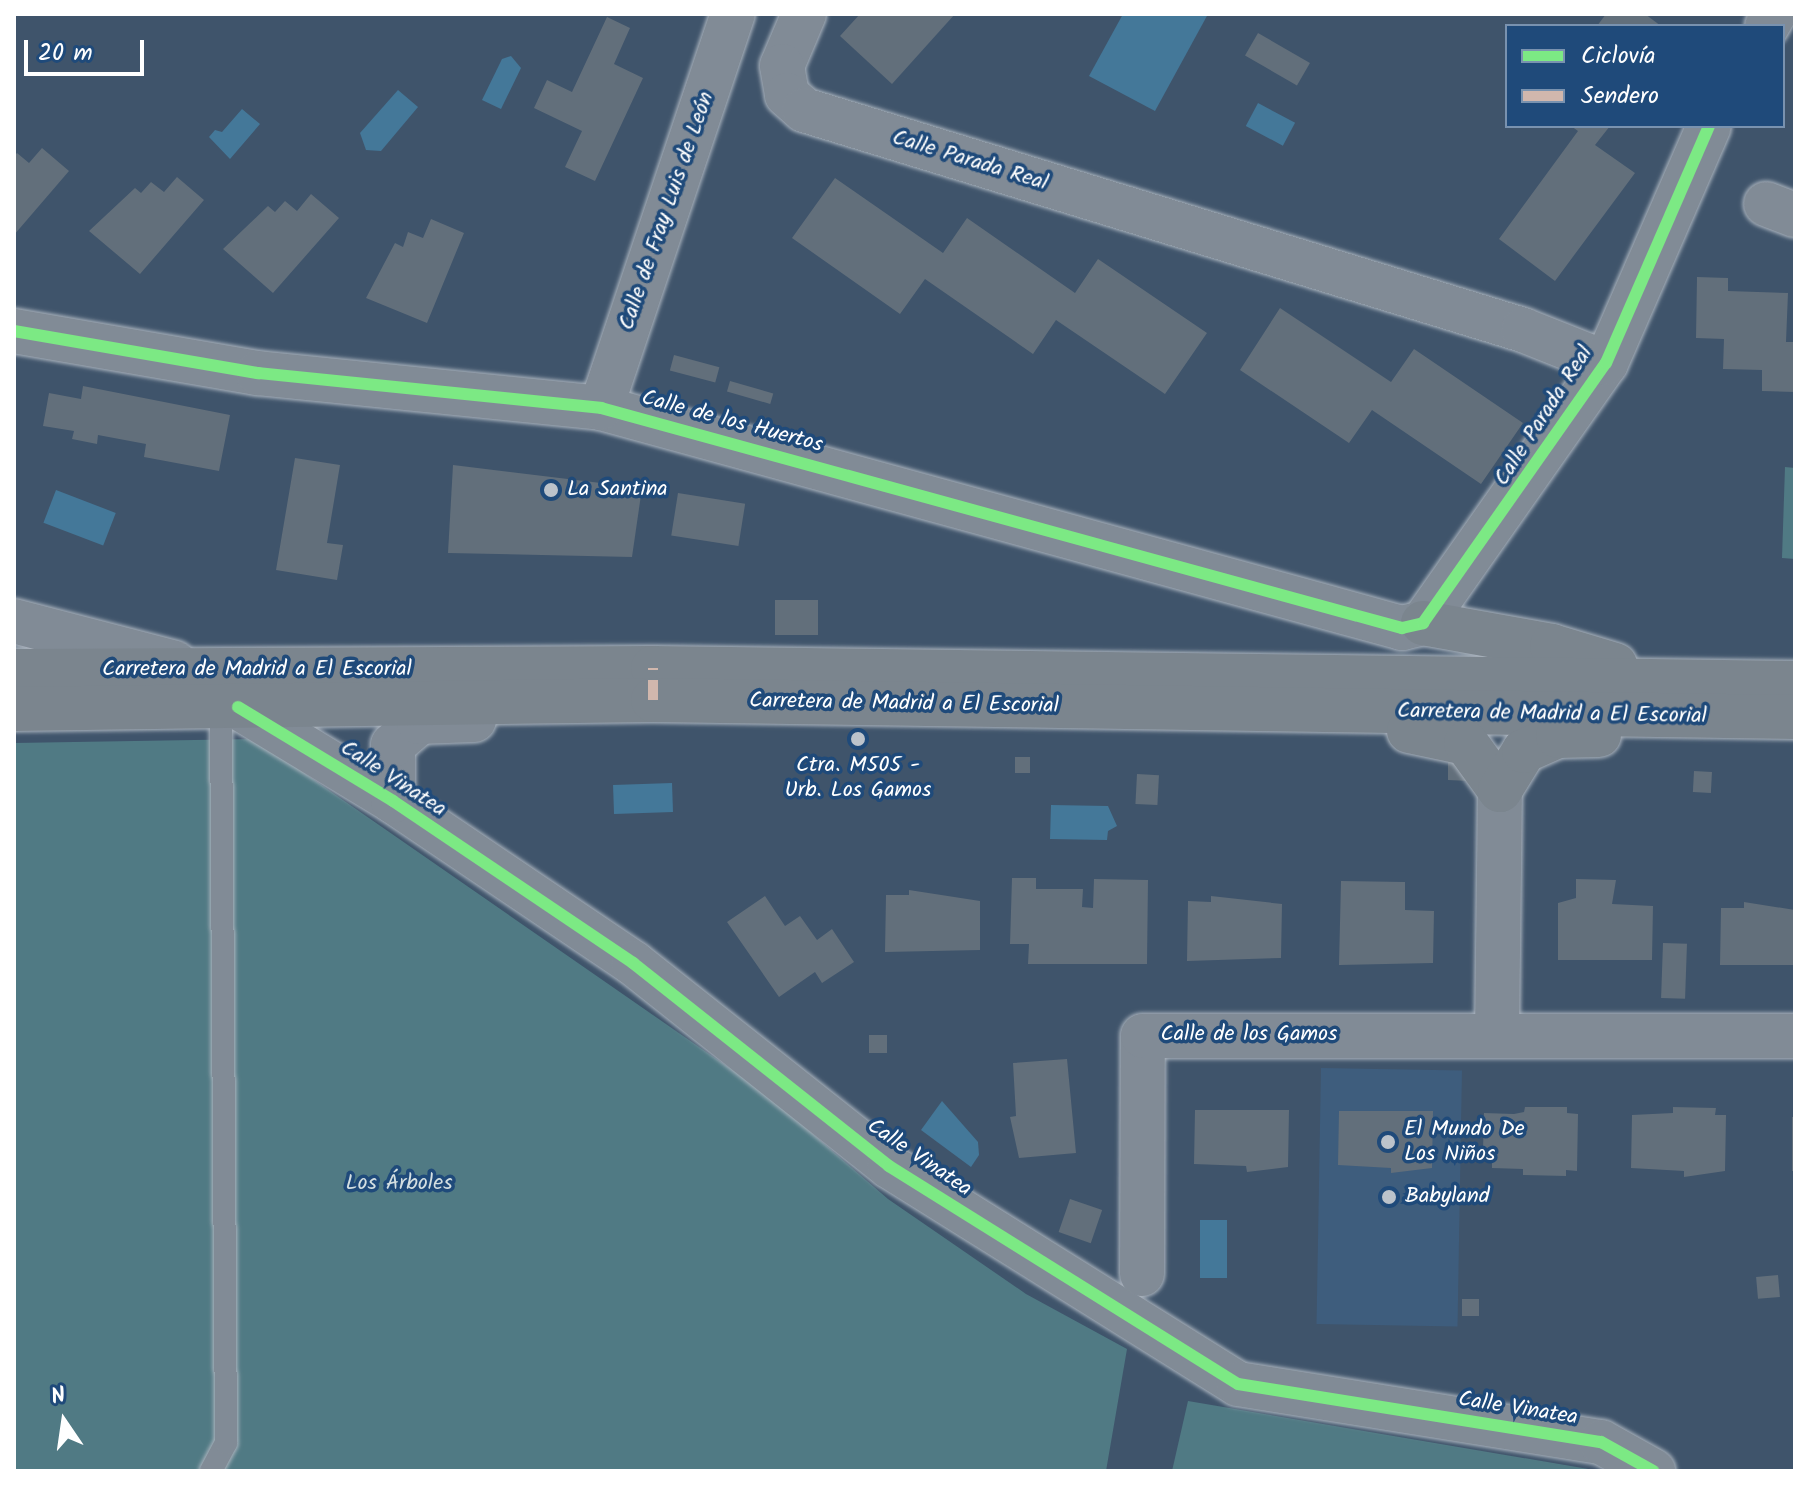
<!DOCTYPE html>
<html>
<head>
<meta charset="utf-8">
<style>
	body { margin:0 }
	#map { position:relative; width:1809px; height:1485px; overflow:hidden; background:#3f546b; font-family:Kalam,sans-serif }
	div>[style] { position:absolute }
	.built>* { inset:0; background:#3e5d7d; transform-origin:0 0 }
	.green>* { inset:0; background:#507a84 }
	.water>* { inset:0; background:#447899; transform-origin:0 0 }
	.building>* { inset:0; background:#626f7b; transform-origin:0 0 }
	.roads { filter:drop-shadow(0 0 2px #a9b2bc) drop-shadow(0 0 2px #a9b2bc) }
	.service>* { height:22px; margin:-11px; padding:0 11px; transform-origin:11px; border-radius:11px; background:#818b96 }
	.minor>* { height:44px; margin:-22px; padding:0 22px; transform-origin:22px; border-radius:22px; background:#818b96 }
	.trunk>* { height:44px; margin:-22px; padding:0 22px; transform-origin:22px; border-radius:22px; background:#7b858e }
	.quiet>* { height:10px; margin-top:-5px; transform-origin:0; background:repeating-linear-gradient(90deg,#d1b7ad 0 20px,transparent 0 30px) }
	.cycleway>* { height:12px; margin:-6px; padding:0 6px; transform-origin:6px; border-radius:6px; background:#7ce984 }
	.dots>* { width:22px; height:22px; translate:-50% -50%; box-sizing:border-box; border:4px solid #1f4a7a; border-radius:50% }
	span { translate:-50% -50%; white-space:nowrap; text-align:center; line-height:1.15; -webkit-text-stroke:7px #1f4a7a; paint-order:stroke }
	.street-label { font-size:22px; color:#fff }
	.poi-label { font-size:22px; color:#fff }
	.left { translate:0 -50%; text-align:left }
	.park-label { font-size:22px; color:#d4dfe1 }
	.frame { position:absolute; inset:0; border:16px solid #fff; pointer-events:none }
	.legend { position:absolute; left:1505px; top:24px; width:280px; height:104px; box-sizing:border-box; background:#1f4a7a; border:2px solid #7992af; margin:0; padding:10px 14px; list-style:none; font-size:24px; color:#fff }
	.legend li { display:flex; align-items:center; gap:16px; height:40px }
	.legend b { width:40px; border:2px solid #7992af }
	.north { position:absolute; left:24px; top:1381px; width:80px; height:80px; -webkit-text-stroke:6px #1f4a7a; paint-order:stroke; rotate:347deg; font-size:22px; font-weight:700; line-height:32px; text-align:center; color:#fff }
	.north::after { content:''; display:block; margin:auto; width:28px; height:36px; background:#fff; clip-path:polygon(50% 0,100% 100%,50% 72%,0 100%) }
	.scale { position:absolute; left:24px; top:40px; width:120px; height:36px; box-sizing:border-box; border:4px solid #fff; border-top:0; padding-left:10px; font-size:24px; line-height:28px; white-space:nowrap; color:#fff; -webkit-text-stroke:6px #1f4a7a; paint-order:stroke }
</style>
</head>
<body>
<div id="map">
	<div class="built">
		<div style="left:1321px;top:1068px;width:141px;height:256px;rotate:1deg"></div>
	</div>
	<div class="green">
		<div style="clip-path:polygon(1785px 467px,1795px 468px,1795px 559px,1782px 558px)"></div>
		<div style="clip-path:polygon(255px 739px,764px 1092px,888px 1199px,1026px 1294px,1127px 1349px,1106px 1471px,14px 1471px,14px 743px)"></div>
		<div style="clip-path:polygon(1188px 1401px,1600px 1471px,1172px 1471px)"></div>
	</div>
	<div class="water">
		<div style="clip-path:polygon(1123px 14px,1208px 14px,1155px 111px,1089px 76px)"></div>
		<div style="clip-path:polygon(511px 56px,521px 68px,501px 109px,482px 100px,502px 59px)"></div>
		<div style="clip-path:polygon(398px 90px,418px 107px,381px 151px,366px 150px,360px 133px)"></div>
		<div style="left:1258px;top:103px;width:42px;height:26px;rotate:28deg"></div>
		<div style="clip-path:polygon(242px 109px,260px 124px,230px 159px,209px 137px,215px 130px,222px 132px)"></div>
		<div style="left:56px;top:490px;width:64px;height:35px;rotate:21deg"></div>
		<div style="left:672px;top:783px;width:29px;height:59px;rotate:88deg"></div>
		<div style="clip-path:polygon(1051px 805px,1108px 806px,1117px 826px,1108px 831px,1107px 840px,1050px 839px)"></div>
		<div style="clip-path:polygon(942px 1101px,978px 1142px,979px 1155px,971px 1167px,921px 1130px)"></div>
		<div style="left:1200px;top:1220px;width:27px;height:58px"></div>
	</div>
	<div class="building">
		<div style="clip-path:polygon(860px 14px,955px 14px,892px 84px,840px 36px)"></div>
		<div style="clip-path:polygon(1606px 14px,1645px 14px,1661px 26px,1597px 26px)"></div>
		<div style="clip-path:polygon(607px 17px,630px 28px,614px 64px,643px 78px,595px 181px,565px 167px,582px 131px,534px 108px,547px 80px,572px 92px)"></div>
		<div style="left:1258px;top:33px;width:60px;height:26px;rotate:30deg"></div>
		<div style="clip-path:polygon(1571px 126px,1610px 126px,1595px 145px,1635px 173px,1555px 281px,1499px 239px,1578px 131px)"></div>
		<div style="clip-path:polygon(42px 148px,69px 171px,14px 235px,14px 156px,17px 153px,29px 163px)"></div>
		<div style="clip-path:polygon(177px 177px,204px 200px,140px 274px,89px 231px,135px 188px,141px 193px,151px 182px,164px 192px)"></div>
		<div style="clip-path:polygon(835px 178px,943px 253px,967px 218px,1075px 293px,1098px 259px,1207px 333px,1165px 394px,1056px 320px,1033px 354px,925px 279px,900px 314px,792px 238px)"></div>
		<div style="clip-path:polygon(311px 194px,339px 218px,273px 293px,223px 249px,268px 206px,275px 212px,285px 201px,297px 211px)"></div>
		<div style="clip-path:polygon(431px 219px,464px 233px,427px 323px,366px 298px,395px 243px,403px 247px,408px 232px,423px 238px)"></div>
		<div style="clip-path:polygon(1697px 277px,1728px 278px,1728px 291px,1788px 293px,1786px 342px,1795px 342px,1795px 392px,1762px 391px,1762px 370px,1723px 369px,1724px 339px,1696px 338px)"></div>
		<div style="clip-path:polygon(1280px 308px,1391px 382px,1414px 349px,1523px 423px,1481px 484px,1372px 410px,1349px 443px,1240px 370px)"></div>
		<div style="left:674px;top:355px;width:47px;height:16px;rotate:15deg"></div>
		<div style="left:730px;top:381px;width:45px;height:11px;rotate:16deg"></div>
		<div style="clip-path:polygon(83px 386px,230px 415px,219px 471px,144px 457px,146px 444px,98px 435px,97px 444px,72px 439px,74px 431px,43px 426px,49px 393px,81px 399px)"></div>
		<div style="clip-path:polygon(295px 458px,340px 465px,327px 543px,343px 545px,337px 580px,276px 570px)"></div>
		<div style="clip-path:polygon(453px 465px,642px 488px,632px 557px,448px 553px)"></div>
		<div style="left:678px;top:493px;width:68px;height:43px;rotate:9deg"></div>
		<div style="left:775px;top:600px;width:43px;height:35px"></div>
		<div style="left:1015px;top:757px;width:15px;height:16px"></div>
		<div style="clip-path:polygon(1448px 762px,1456px 763px,1469px 781px,1448px 780px)"></div>
		<div style="left:1694px;top:771px;width:18px;height:21px;rotate:3deg"></div>
		<div style="left:1137px;top:774px;width:22px;height:30px;rotate:3deg"></div>
		<div style="clip-path:polygon(1012px 878px,1036px 878px,1036px 889px,1083px 889px,1082px 907px,1093px 908px,1094px 879px,1148px 880px,1147px 964px,1028px 964px,1029px 944px,1010px 944px)"></div>
		<div style="clip-path:polygon(1576px 879px,1616px 880px,1612px 904px,1653px 906px,1652px 960px,1558px 960px,1558px 903px,1576px 898px)"></div>
		<div style="clip-path:polygon(1341px 881px,1405px 882px,1405px 910px,1434px 911px,1433px 963px,1339px 965px)"></div>
		<div style="clip-path:polygon(909px 890px,980px 901px,980px 950px,885px 952px,886px 895px,909px 895px)"></div>
		<div style="clip-path:polygon(765px 896px,785px 926px,800px 916px,817px 940px,832px 929px,854px 962px,822px 983px,815px 972px,779px 997px,727px 922px)"></div>
		<div style="clip-path:polygon(1211px 896px,1282px 904px,1281px 958px,1187px 961px,1188px 901px,1211px 902px)"></div>
		<div style="clip-path:polygon(1744px 902px,1795px 910px,1795px 965px,1720px 965px,1721px 908px,1744px 908px)"></div>
		<div style="left:1663px;top:943px;width:24px;height:55px;rotate:2deg"></div>
		<div style="left:869px;top:1035px;width:18px;height:18px"></div>
		<div style="clip-path:polygon(1067px 1059px,1076px 1153px,1019px 1158px,1010px 1117px,1016px 1116px,1013px 1063px)"></div>
		<div style="clip-path:polygon(1525px 1107px,1567px 1107px,1567px 1113px,1578px 1114px,1577px 1171px,1566px 1170px,1566px 1176px,1523px 1175px,1523px 1169px,1492px 1168px,1492px 1151px,1483px 1150px,1484px 1113px,1514px 1114px,1524px 1112px)"></div>
		<div style="clip-path:polygon(1673px 1107px,1716px 1108px,1715px 1115px,1726px 1115px,1725px 1171px,1684px 1177px,1684px 1171px,1631px 1168px,1632px 1115px,1673px 1113px)"></div>
		<div style="clip-path:polygon(1195px 1110px,1289px 1110px,1288px 1167px,1247px 1172px,1246px 1166px,1194px 1164px)"></div>
		<div style="clip-path:polygon(1339px 1111px,1433px 1111px,1432px 1168px,1391px 1173px,1391px 1168px,1338px 1165px)"></div>
		<div style="left:1792px;top:1117px;width:3px;height:54px"></div>
		<div style="left:1070px;top:1199px;width:34px;height:35px;rotate:19deg"></div>
		<div style="left:1778px;top:1275px;width:22px;height:22px;rotate:85deg"></div>
		<div style="left:1462px;top:1299px;width:17px;height:17px"></div>
	</div>
	<div class="roads">
		<div class="service">
			<div style="left:211px;top:1471px;width:32px;rotate:-62deg"></div>
			<div style="left:226px;top:1443px;width:735px;rotate:-90.39deg"></div>
		</div>
		<div class="minor">
			<div style="left:804px;top:14px;width:56px;rotate:112.9deg"></div>
			<div style="left:782px;top:66px;width:29px;rotate:80deg"></div>
			<div style="left:787px;top:95px;width:23px;rotate:41deg"></div>
			<div style="left:804px;top:110px;width:752px;rotate:17.01deg"></div>
			<div style="left:1523px;top:330px;width:89px;rotate:21.7deg"></div>
			<div style="left:1767px;top:26px;width:14px;rotate:-60deg"></div>
			<div style="left:1766px;top:204px;width:31px;rotate:21deg"></div>
			<div style="left:14px;top:331px;width:248px;rotate:9.8deg"></div>
			<div style="left:258px;top:373px;width:345px;rotate:5.8deg"></div>
			<div style="left:601px;top:408px;width:831px;rotate:15.36deg"></div>
			<div style="left:1402px;top:628px;width:22px;rotate:-13deg"></div>
			<div style="left:1423px;top:623px;width:318px;rotate:-54.9deg"></div>
			<div style="left:1606px;top:363px;width:258px;rotate:-66.5deg"></div>
			<div style="left:601px;top:408px;width:416px;rotate:-71.5deg"></div>
			<div style="left:14px;top:621px;width:166px;rotate:14.6deg"></div>
			<div style="left:238px;top:707px;width:181px;rotate:31.2deg"></div>
			<div style="left:393px;top:801px;width:290px;rotate:34deg"></div>
			<div style="left:633px;top:963px;width:327px;rotate:38.4deg"></div>
			<div style="left:889px;top:1166px;width:411px;rotate:32deg"></div>
			<div style="left:1238px;top:1384px;width:368px;rotate:9.1deg"></div>
			<div style="left:1601px;top:1442px;width:60px;rotate:29.1deg"></div>
			<div style="left:393px;top:801px;width:56px;rotate:-90deg"></div>
			<div style="left:393px;top:745px;width:35px;rotate:-41deg"></div>
			<div style="left:419px;top:722px;width:55px;rotate:-2.1deg"></div>
			<div style="left:1497px;top:1033px;width:243px;rotate:-89.3deg"></div>
			<div style="left:1142px;top:1274px;width:238px;rotate:-89.8deg"></div>
			<div style="left:1143px;top:1036px;width:652px"></div>
		</div>
		<div class="trunk">
			<div style="left:1423px;top:623px;width:131px;rotate:10.1deg"></div>
			<div style="left:1552px;top:646px;width:66px;rotate:16.8deg"></div>
			<div style="left:14px;top:671px;width:639px;rotate:-0.27deg"></div>
			<div style="left:653px;top:668px;width:1142px;rotate:0.75deg"></div>
			<div style="left:14px;top:709px;width:639px;rotate:-0.81deg"></div>
			<div style="left:653px;top:700px;width:1142px;rotate:0.85deg"></div>
			<div style="left:1409px;top:731px;width:58px;rotate:11.9deg"></div>
			<div style="left:1466px;top:743px;width:58px;rotate:54.1deg"></div>
			<div style="left:1500px;top:790px;width:46px;rotate:-58.4deg"></div>
			<div style="left:1524px;top:751px;width:37px;rotate:-24deg"></div>
			<div style="left:1558px;top:736px;width:41px;rotate:-1.4deg"></div>
		</div>
	</div>
	<div class="quiet">
		<div style="left:653px;top:700px;width:32px;rotate:-90deg"></div>
	</div>
	<div class="cycleway">
		<div style="left:14px;top:331px;width:248px;rotate:9.8deg"></div>
		<div style="left:258px;top:373px;width:345px;rotate:5.8deg"></div>
		<div style="left:601px;top:408px;width:831px;rotate:15.36deg"></div>
		<div style="left:1402px;top:628px;width:22px;rotate:-13deg"></div>
		<div style="left:1423px;top:623px;width:318px;rotate:-54.9deg"></div>
		<div style="left:1606px;top:363px;width:258px;rotate:-66.5deg"></div>
		<div style="left:238px;top:707px;width:181px;rotate:31.2deg"></div>
		<div style="left:393px;top:801px;width:290px;rotate:34deg"></div>
		<div style="left:633px;top:963px;width:327px;rotate:38.4deg"></div>
		<div style="left:889px;top:1166px;width:411px;rotate:32deg"></div>
		<div style="left:1238px;top:1384px;width:368px;rotate:9.1deg"></div>
		<div style="left:1601px;top:1442px;width:60px;rotate:29.1deg"></div>
	</div>
	<div class="dots">
		<div style="left:551px;top:490px;background:#bcc3cb"></div>
		<div style="left:858px;top:739px;background:#bcc3cb"></div>
		<div style="left:1388px;top:1142px;background:#bcc3cb"></div>
		<div style="left:1389px;top:1197px;background:#bcc3cb"></div>
	</div>
	<div class="street-label">
		<span style="left:970px;top:161px;rotate:17deg">Calle Parada Real</span>
		<span style="left:667px;top:211px;rotate:-71deg">Calle de Fray Luis de León</span>
		<span style="left:1544px;top:416px;rotate:-57deg">Calle Parada Real</span>
		<span style="left:732px;top:422px;rotate:15deg">Calle de los Huertos</span>
		<span style="left:257px;top:670px">Carretera de Madrid a El Escorial</span>
		<span style="left:904px;top:704px;rotate:1deg">Carretera de Madrid a El Escorial</span>
		<span style="left:1552px;top:714px;rotate:1deg">Carretera de Madrid a El Escorial</span>
		<span style="left:393px;top:779px;rotate:33deg">Calle Vinatea</span>
		<span style="left:1249px;top:1035px">Calle de los Gamos</span>
		<span style="left:919px;top:1158px;rotate:34deg">Calle Vinatea</span>
		<span style="left:1518px;top:1409px;rotate:9deg">Calle Vinatea</span>
	</div>
	<div class="poi-label">
		<span class="left" style="left:567px;top:490px">La Santina</span>
		<span style="left:858px;top:778px">Ctra. M505 -<br>Urb. Los Gamos</span>
		<span class="left" style="left:1404px;top:1142px">El Mundo De<br>Los Niños</span>
		<span class="left" style="left:1405px;top:1197px">Babyland</span>
	</div>
	<div class="park-label">
		<span style="left:399px;top:1184px">Los Árboles</span>
	</div>
	<div class="frame"></div>
	<ul class="legend">
	<li><b style="height:10px;background:#7ce984"></b>Ciclovía</li>
	<li><b style="height:10px;background:#d1b7ad"></b>Sendero</li>
	</ul>
	<div class="north">N</div>
	<div class="scale">20 m</div>
</div>
</body>
</html>
